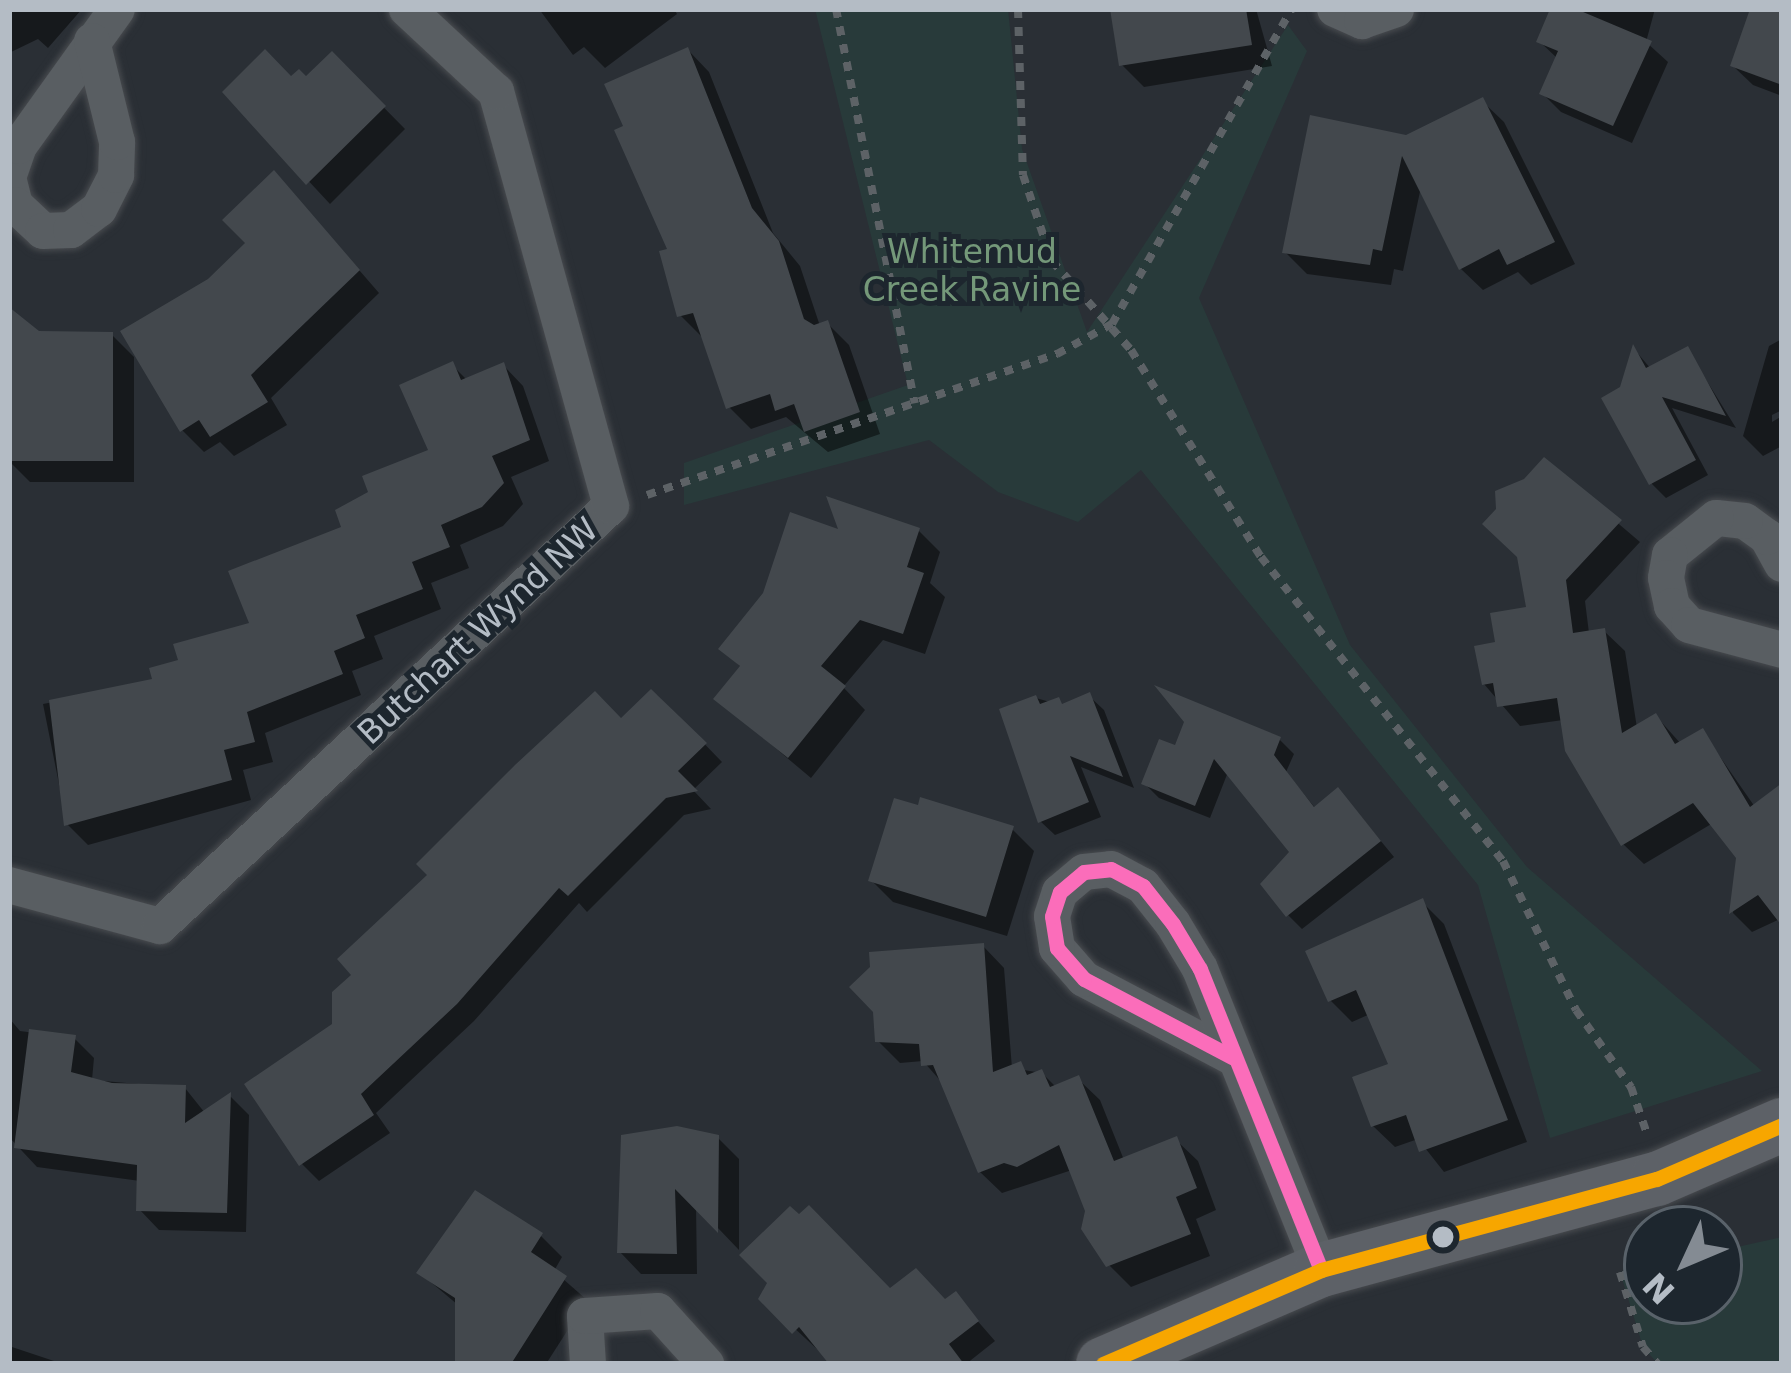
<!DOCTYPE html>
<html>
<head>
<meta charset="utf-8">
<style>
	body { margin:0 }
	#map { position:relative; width:1791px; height:1373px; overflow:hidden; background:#2a2f35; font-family:"DejaVu Sans",sans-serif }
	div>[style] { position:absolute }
	.green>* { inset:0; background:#283a3a }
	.shadow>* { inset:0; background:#0007 }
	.building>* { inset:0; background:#43484d }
	.path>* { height:8px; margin-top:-4px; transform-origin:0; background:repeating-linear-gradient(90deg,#5d6266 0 9px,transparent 0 18px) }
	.roads { filter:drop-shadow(0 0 3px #484b4f) drop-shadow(0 0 3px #484b4f) }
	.street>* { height:36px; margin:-18px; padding:0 18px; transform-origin:18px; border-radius:18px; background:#595e62 }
	.secondary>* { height:54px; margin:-27px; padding:0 27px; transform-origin:27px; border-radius:27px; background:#5d6167 }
	.bus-1>* { height:15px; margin:-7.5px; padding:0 7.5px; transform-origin:7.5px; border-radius:7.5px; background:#fb6dba }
	.bus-2>* { height:15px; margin:-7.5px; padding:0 7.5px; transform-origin:7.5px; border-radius:7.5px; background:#f7a600 }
	.dots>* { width:33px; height:33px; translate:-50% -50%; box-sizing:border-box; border:6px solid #1d262e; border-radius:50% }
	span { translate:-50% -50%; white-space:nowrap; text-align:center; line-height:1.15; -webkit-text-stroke:10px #1d262e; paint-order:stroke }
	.park-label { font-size:33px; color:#749879 }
	.street-label { font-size:33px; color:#b4bcc5 }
	.frame { position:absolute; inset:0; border:12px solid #b4bcc5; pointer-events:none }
	.north { position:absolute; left:1623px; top:1205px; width:120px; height:120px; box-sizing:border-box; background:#1d262e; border:3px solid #59626a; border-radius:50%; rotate:226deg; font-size:33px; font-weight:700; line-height:48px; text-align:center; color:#b4bcc5 }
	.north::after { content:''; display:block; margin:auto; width:42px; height:54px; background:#848b93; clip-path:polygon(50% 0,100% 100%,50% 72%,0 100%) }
</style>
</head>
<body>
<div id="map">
	<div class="green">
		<div style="clip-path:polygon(815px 9px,1008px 9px,1022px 149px,1087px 332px,1288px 25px,1307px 51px,1199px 298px,1350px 645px,1527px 867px,1762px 1071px,1550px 1138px,1478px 885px,1141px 470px,1078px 522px,998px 492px,929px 440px,684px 505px,684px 463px,908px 385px)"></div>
		<div style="clip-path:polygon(1782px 1237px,1782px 1364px,1658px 1364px,1643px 1347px,1620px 1272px,1647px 1267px,1647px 1301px,1719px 1301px,1719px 1251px)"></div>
	</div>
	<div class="shadow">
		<div style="clip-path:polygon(9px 9px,82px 9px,48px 48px,38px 39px,9px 53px)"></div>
		<div style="clip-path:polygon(539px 9px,674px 9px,677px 14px,605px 68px,584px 47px,573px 55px)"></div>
		<div style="clip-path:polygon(1147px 9px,1256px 9px,1272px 66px,1144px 87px,1122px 65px)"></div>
		<div style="clip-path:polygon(1553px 9px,1655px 9px,1646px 42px,1668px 62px,1632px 143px,1561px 112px,1543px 94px,1558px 59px,1539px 41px)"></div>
		<div style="clip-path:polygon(1753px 9px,1782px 9px,1782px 96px,1753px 85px,1733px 66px)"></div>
		<div style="clip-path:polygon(688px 50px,709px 72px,773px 233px,800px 266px,820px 326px,827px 323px,849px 345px,880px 434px,828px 452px,786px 417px,751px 429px,729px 407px,702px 337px,680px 315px,671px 250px,627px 128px)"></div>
		<div style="clip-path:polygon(332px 55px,405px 129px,330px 204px,226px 92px,307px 80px)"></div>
		<div style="clip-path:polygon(1482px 101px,1504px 122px,1575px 264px,1531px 285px,1518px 272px,1483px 290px,1461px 269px,1421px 187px,1403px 271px,1394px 269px,1391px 285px,1307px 274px,1285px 252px,1406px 138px)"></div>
		<div style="clip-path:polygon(295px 196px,379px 293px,271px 398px,287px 425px,234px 456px,220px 442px,204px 452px,182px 430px,210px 281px)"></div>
		<div style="clip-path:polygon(9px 311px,38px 334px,112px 335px,134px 357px,134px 482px,30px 482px,9px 461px)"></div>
		<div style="clip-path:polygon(1782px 339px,1782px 410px,1772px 415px,1772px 422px,1782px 416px,1782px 446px,1763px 456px,1743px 436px,1769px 346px)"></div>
		<div style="clip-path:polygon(1634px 349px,1651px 369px,1687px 349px,1736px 428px,1672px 408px,1708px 475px,1666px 498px,1652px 484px,1622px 389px)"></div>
		<div style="clip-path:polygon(452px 365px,468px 381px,503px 365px,523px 386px,549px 461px,511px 477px,523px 504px,503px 526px,460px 545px,469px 568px,431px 583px,441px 609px,374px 636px,383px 659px,352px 671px,361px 695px,265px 733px,273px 762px,243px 770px,251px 800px,88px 845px,67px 824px,43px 704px,156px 682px,253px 625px,432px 452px)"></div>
		<div style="clip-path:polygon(1545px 461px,1640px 542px,1585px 601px,1589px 633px,1604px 631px,1625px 651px,1637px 728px,1656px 716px,1681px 744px,1702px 731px,1755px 807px,1782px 798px,1782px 918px,1752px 932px,1733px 913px,1739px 857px,1713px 823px,1644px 864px,1623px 844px,1563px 720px,1520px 726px,1484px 684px,1499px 645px,1530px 609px,1526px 481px)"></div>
		<div style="clip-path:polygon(918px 530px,940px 552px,930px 583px,945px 597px,925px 654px,883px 640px,843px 687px,865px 710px,811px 778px,717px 699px,742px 668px,722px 649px,843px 534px)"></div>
		<div style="clip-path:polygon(657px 695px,722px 762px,693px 790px,711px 809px,684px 815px,587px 912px,579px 903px,474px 1021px,376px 1113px,390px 1133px,319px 1181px,302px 1164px,335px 1026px,621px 722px)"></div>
		<div style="clip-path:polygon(1089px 696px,1104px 710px,1134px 788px,1081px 767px,1101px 817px,1055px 835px,1040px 821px,1036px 698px,1064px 706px)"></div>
		<div style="clip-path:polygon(1279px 739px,1294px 754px,1286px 772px,1316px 809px,1352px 806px,1394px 857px,1302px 929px,1288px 915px,1293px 852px,1228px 772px,1210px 818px,1159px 798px,1145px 784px,1177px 749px)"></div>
		<div style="clip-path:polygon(1012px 829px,1034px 851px,1007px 936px,893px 902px,871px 880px)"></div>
		<div style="clip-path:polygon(1422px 902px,1444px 924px,1527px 1142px,1444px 1172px,1418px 1139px,1395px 1147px,1373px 1126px,1392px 1066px,1370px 1014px,1352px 1022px,1330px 1000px)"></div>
		<div style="clip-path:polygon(983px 946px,1004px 968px,1012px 1068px,1042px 1073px,1056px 1087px,1078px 1079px,1100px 1100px,1124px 1160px,1176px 1140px,1198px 1161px,1216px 1210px,1196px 1219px,1210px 1256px,1131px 1287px,1109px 1265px,1072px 1170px,1002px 1193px,980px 1172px,945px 1086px,923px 1061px,900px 1063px,878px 1041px)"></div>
		<div style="clip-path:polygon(9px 1018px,20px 1031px,74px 1038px,94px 1058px,92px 1080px,185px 1088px,205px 1113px,230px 1096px,249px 1115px,246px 1232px,159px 1230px,139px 1209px,140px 1181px,37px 1167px,9px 1137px)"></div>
		<div style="clip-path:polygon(717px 1137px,739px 1159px,739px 1250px,696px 1205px,697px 1274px,641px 1274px,620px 1252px)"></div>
		<div style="clip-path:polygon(541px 1236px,562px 1257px,554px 1271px,587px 1300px,546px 1364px,458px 1364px,458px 1305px,420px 1273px)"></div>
		<div style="clip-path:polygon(890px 1292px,946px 1303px,955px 1295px,995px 1341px,966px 1364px,833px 1364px,762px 1298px)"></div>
		<div style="clip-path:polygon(9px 1346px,63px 1364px,9px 1364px)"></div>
	</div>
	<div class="building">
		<div style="clip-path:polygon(1110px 9px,1246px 9px,1252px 45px,1119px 66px)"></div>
		<div style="clip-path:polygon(1550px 9px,1576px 9px,1652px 41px,1613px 126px,1539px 94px,1558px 51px,1536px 42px)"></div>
		<div style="clip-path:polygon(1750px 9px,1782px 9px,1782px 85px,1730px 66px)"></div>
		<div style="clip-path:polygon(688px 47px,752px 208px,779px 241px,804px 319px,814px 325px,828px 320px,860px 412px,804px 432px,794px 404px,775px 411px,770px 394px,726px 409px,693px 313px,677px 317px,659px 251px,667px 249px,614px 130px,623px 126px,604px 84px)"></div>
		<div style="clip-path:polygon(265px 49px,291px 76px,299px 69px,306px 76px,332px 51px,386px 106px,306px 185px,222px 92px)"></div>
		<div style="clip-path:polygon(1483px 97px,1555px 242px,1507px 265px,1499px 249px,1459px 270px,1402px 156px,1382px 251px,1373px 249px,1370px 265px,1282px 253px,1310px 115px,1406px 135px)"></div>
		<div style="clip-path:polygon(274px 170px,360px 270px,251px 375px,268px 402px,210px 437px,199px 420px,180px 432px,120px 331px,208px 279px,245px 243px,222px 220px)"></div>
		<div style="clip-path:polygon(9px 307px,39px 331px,113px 332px,113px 461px,9px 461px)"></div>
		<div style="clip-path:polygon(1633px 344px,1646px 368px,1688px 346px,1726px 416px,1662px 397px,1696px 460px,1649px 485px,1601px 398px,1620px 387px)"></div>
		<div style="clip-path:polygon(453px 361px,461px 380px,504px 362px,530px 440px,492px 456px,504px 483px,482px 507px,441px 525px,450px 547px,412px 562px,423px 589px,356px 615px,365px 638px,334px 651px,343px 674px,247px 712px,255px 742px,224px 750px,232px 780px,64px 826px,49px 700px,152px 679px,149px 668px,178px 660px,173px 644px,249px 623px,228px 571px,341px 527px,335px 510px,368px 492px,362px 476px,428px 450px,399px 385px)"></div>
		<div style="clip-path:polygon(1544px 457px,1622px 520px,1566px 580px,1573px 633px,1605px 628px,1622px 733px,1656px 713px,1675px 744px,1703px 728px,1750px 807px,1782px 783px,1782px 926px,1758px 895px,1729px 914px,1736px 858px,1693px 803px,1621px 846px,1565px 751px,1557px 698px,1497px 707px,1493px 683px,1482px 685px,1474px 646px,1495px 642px,1490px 613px,1526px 607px,1517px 557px,1482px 524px,1496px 509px,1495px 491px,1524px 479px)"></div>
		<div style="clip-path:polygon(826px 496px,920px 528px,907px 567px,924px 573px,903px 634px,860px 620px,821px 666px,846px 686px,788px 758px,713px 699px,740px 666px,718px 649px,763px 593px,790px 512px,838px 529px)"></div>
		<div style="clip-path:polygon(1154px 685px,1281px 737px,1274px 755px,1314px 807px,1338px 787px,1381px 841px,1286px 917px,1260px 884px,1289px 852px,1214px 759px,1195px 806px,1141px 784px,1159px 739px,1175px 745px,1184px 722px)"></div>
		<div style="clip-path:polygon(651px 689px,707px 743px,678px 771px,698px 791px,666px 798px,568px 896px,559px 888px,457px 1004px,361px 1094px,374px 1115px,299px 1166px,244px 1084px,332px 1024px,332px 992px,351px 975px,337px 959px,427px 875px,416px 864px,515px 765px,595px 691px,621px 718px)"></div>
		<div style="clip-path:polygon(1090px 692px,1123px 777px,1070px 756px,1089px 802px,1038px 823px,999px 709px,1036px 695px,1040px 704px,1059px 697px,1062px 704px)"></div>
		<div style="clip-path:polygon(920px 797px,1014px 826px,986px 917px,868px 881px,894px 798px,918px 805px)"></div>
		<div style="clip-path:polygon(1423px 898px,1508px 1120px,1419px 1152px,1406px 1115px,1371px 1127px,1352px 1077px,1388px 1064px,1356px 990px,1328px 1002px,1305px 951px)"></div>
		<div style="clip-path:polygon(984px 943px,993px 1072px,1021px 1061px,1027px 1075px,1042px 1069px,1050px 1087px,1079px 1075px,1114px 1161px,1177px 1136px,1197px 1188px,1176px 1197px,1191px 1234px,1106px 1267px,1081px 1229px,1085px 1211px,1059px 1145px,1017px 1167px,1004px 1163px,978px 1173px,933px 1065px,921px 1066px,919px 1044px,875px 1042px,873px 1012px,849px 987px,870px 967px,869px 952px)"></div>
		<div style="clip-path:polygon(29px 1029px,76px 1035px,71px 1072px,112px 1083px,186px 1085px,185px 1123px,231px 1092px,227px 1213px,136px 1211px,137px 1165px,14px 1148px)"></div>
		<div style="clip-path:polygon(677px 1126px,719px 1135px,718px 1233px,675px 1189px,677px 1254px,617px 1253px,621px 1135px)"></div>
		<div style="clip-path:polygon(475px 1190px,543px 1233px,531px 1252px,567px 1276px,511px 1364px,455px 1364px,455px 1298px,416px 1273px)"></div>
		<div style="clip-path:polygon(809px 1205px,890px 1288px,916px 1268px,945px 1299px,956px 1291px,979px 1321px,949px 1344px,964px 1364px,829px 1364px,799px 1327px,792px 1334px,758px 1299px,767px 1283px,739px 1255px,790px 1206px,799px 1214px)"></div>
	</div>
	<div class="path">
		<div style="left:836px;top:9px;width:402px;rotate:78.7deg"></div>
		<div style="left:1018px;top:9px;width:166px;rotate:88.3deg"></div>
		<div style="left:1023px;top:175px;width:91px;rotate:71.4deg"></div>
		<div style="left:1052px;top:261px;width:119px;rotate:48.4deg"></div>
		<div style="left:1131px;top:350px;width:244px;rotate:57.9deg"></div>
		<div style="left:1261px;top:557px;width:389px;rotate:51.5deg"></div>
		<div style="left:1503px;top:861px;width:166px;rotate:63.9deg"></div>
		<div style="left:1576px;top:1010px;width:95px;rotate:54.5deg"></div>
		<div style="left:1631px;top:1087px;width:50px;rotate:71.2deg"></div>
		<div style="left:647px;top:495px;width:434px;rotate:-19deg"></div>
		<div style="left:1057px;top:354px;width:63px;rotate:-28.6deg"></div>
		<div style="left:1112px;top:324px;width:363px;rotate:-60.3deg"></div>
		<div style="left:1620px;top:1272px;width:78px;rotate:73deg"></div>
		<div style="left:1643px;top:1347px;width:23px;rotate:49deg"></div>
	</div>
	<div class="roads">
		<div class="street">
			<div style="left:1335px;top:9px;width:30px;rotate:24deg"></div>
			<div style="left:1362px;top:21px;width:36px;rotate:-19deg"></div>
			<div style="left:9px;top:175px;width:31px;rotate:-71deg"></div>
			<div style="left:19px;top:146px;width:168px;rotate:-54.4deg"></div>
			<div style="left:9px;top:181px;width:25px;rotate:76deg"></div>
			<div style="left:15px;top:205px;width:38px;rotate:43deg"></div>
			<div style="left:43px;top:231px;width:28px;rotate:-2deg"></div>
			<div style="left:71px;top:230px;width:35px;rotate:-37deg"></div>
			<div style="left:99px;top:209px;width:38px;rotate:-63deg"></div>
			<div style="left:116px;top:175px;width:33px;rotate:-88deg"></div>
			<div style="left:117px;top:142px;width:104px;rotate:-103.9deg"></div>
			<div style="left:1782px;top:564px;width:31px;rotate:-119deg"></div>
			<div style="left:1767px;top:537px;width:27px;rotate:-144deg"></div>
			<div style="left:1745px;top:521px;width:29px;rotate:-174deg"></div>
			<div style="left:1716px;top:518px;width:59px;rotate:141.2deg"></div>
			<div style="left:1670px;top:555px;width:23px;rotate:100deg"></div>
			<div style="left:1666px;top:578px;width:29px;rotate:78deg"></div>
			<div style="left:1672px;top:606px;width:25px;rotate:48deg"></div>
			<div style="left:1689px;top:625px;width:96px;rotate:15deg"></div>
			<div style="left:9px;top:885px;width:156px;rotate:15.2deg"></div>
			<div style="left:160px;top:926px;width:616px;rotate:-42.96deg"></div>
			<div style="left:611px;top:506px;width:430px;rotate:-105.5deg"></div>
			<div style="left:496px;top:92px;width:122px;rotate:-137deg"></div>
			<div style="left:1232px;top:1057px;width:167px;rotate:-152.2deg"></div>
			<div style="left:1084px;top:979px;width:41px;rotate:-131.1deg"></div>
			<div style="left:1057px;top:948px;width:32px;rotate:-99deg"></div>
			<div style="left:1052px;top:916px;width:25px;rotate:-72deg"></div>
			<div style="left:1060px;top:892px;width:31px;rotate:-40deg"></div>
			<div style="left:1084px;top:872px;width:27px;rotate:-6deg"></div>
			<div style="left:1111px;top:869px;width:36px;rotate:28deg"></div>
			<div style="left:1143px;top:886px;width:48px;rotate:51.7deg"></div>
			<div style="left:1173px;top:924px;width:52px;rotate:59deg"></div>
			<div style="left:1200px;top:969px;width:324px;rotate:68.1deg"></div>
			<div style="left:588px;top:1364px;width:48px;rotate:-93.6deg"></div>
			<div style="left:585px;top:1316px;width:73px;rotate:-3.9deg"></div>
			<div style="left:658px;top:1311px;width:72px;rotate:47.8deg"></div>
		</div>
		<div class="secondary">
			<div style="left:1103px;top:1364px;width:237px;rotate:-23.3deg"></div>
			<div style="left:1321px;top:1270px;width:348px;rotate:-15.2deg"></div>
			<div style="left:1657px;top:1179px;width:136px;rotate:-23.4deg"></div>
		</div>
	</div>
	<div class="bus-1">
		<div style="left:1232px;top:1057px;width:167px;rotate:-152.2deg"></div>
		<div style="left:1084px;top:979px;width:41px;rotate:-131.1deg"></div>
		<div style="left:1057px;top:948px;width:32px;rotate:-99deg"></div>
		<div style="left:1052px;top:916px;width:25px;rotate:-72deg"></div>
		<div style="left:1060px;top:892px;width:31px;rotate:-40deg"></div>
		<div style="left:1084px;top:872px;width:27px;rotate:-6deg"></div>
		<div style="left:1111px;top:869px;width:36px;rotate:28deg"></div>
		<div style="left:1143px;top:886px;width:48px;rotate:51.7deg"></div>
		<div style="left:1173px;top:924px;width:52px;rotate:59deg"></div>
		<div style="left:1200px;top:969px;width:324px;rotate:68.1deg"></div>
	</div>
	<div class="bus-2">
		<div style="left:1103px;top:1364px;width:237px;rotate:-23.3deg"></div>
		<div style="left:1321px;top:1270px;width:348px;rotate:-15.2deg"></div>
		<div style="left:1657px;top:1179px;width:136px;rotate:-23.4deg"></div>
	</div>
	<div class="dots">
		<div style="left:1443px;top:1237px;background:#b4bcc5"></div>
	</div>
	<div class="park-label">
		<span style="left:972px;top:271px">Whitemud<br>Creek Ravine</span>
	</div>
	<div class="street-label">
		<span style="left:478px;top:631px;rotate:-43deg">Butchart Wynd NW</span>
	</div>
	<div class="frame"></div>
	<div class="north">N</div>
</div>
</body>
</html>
